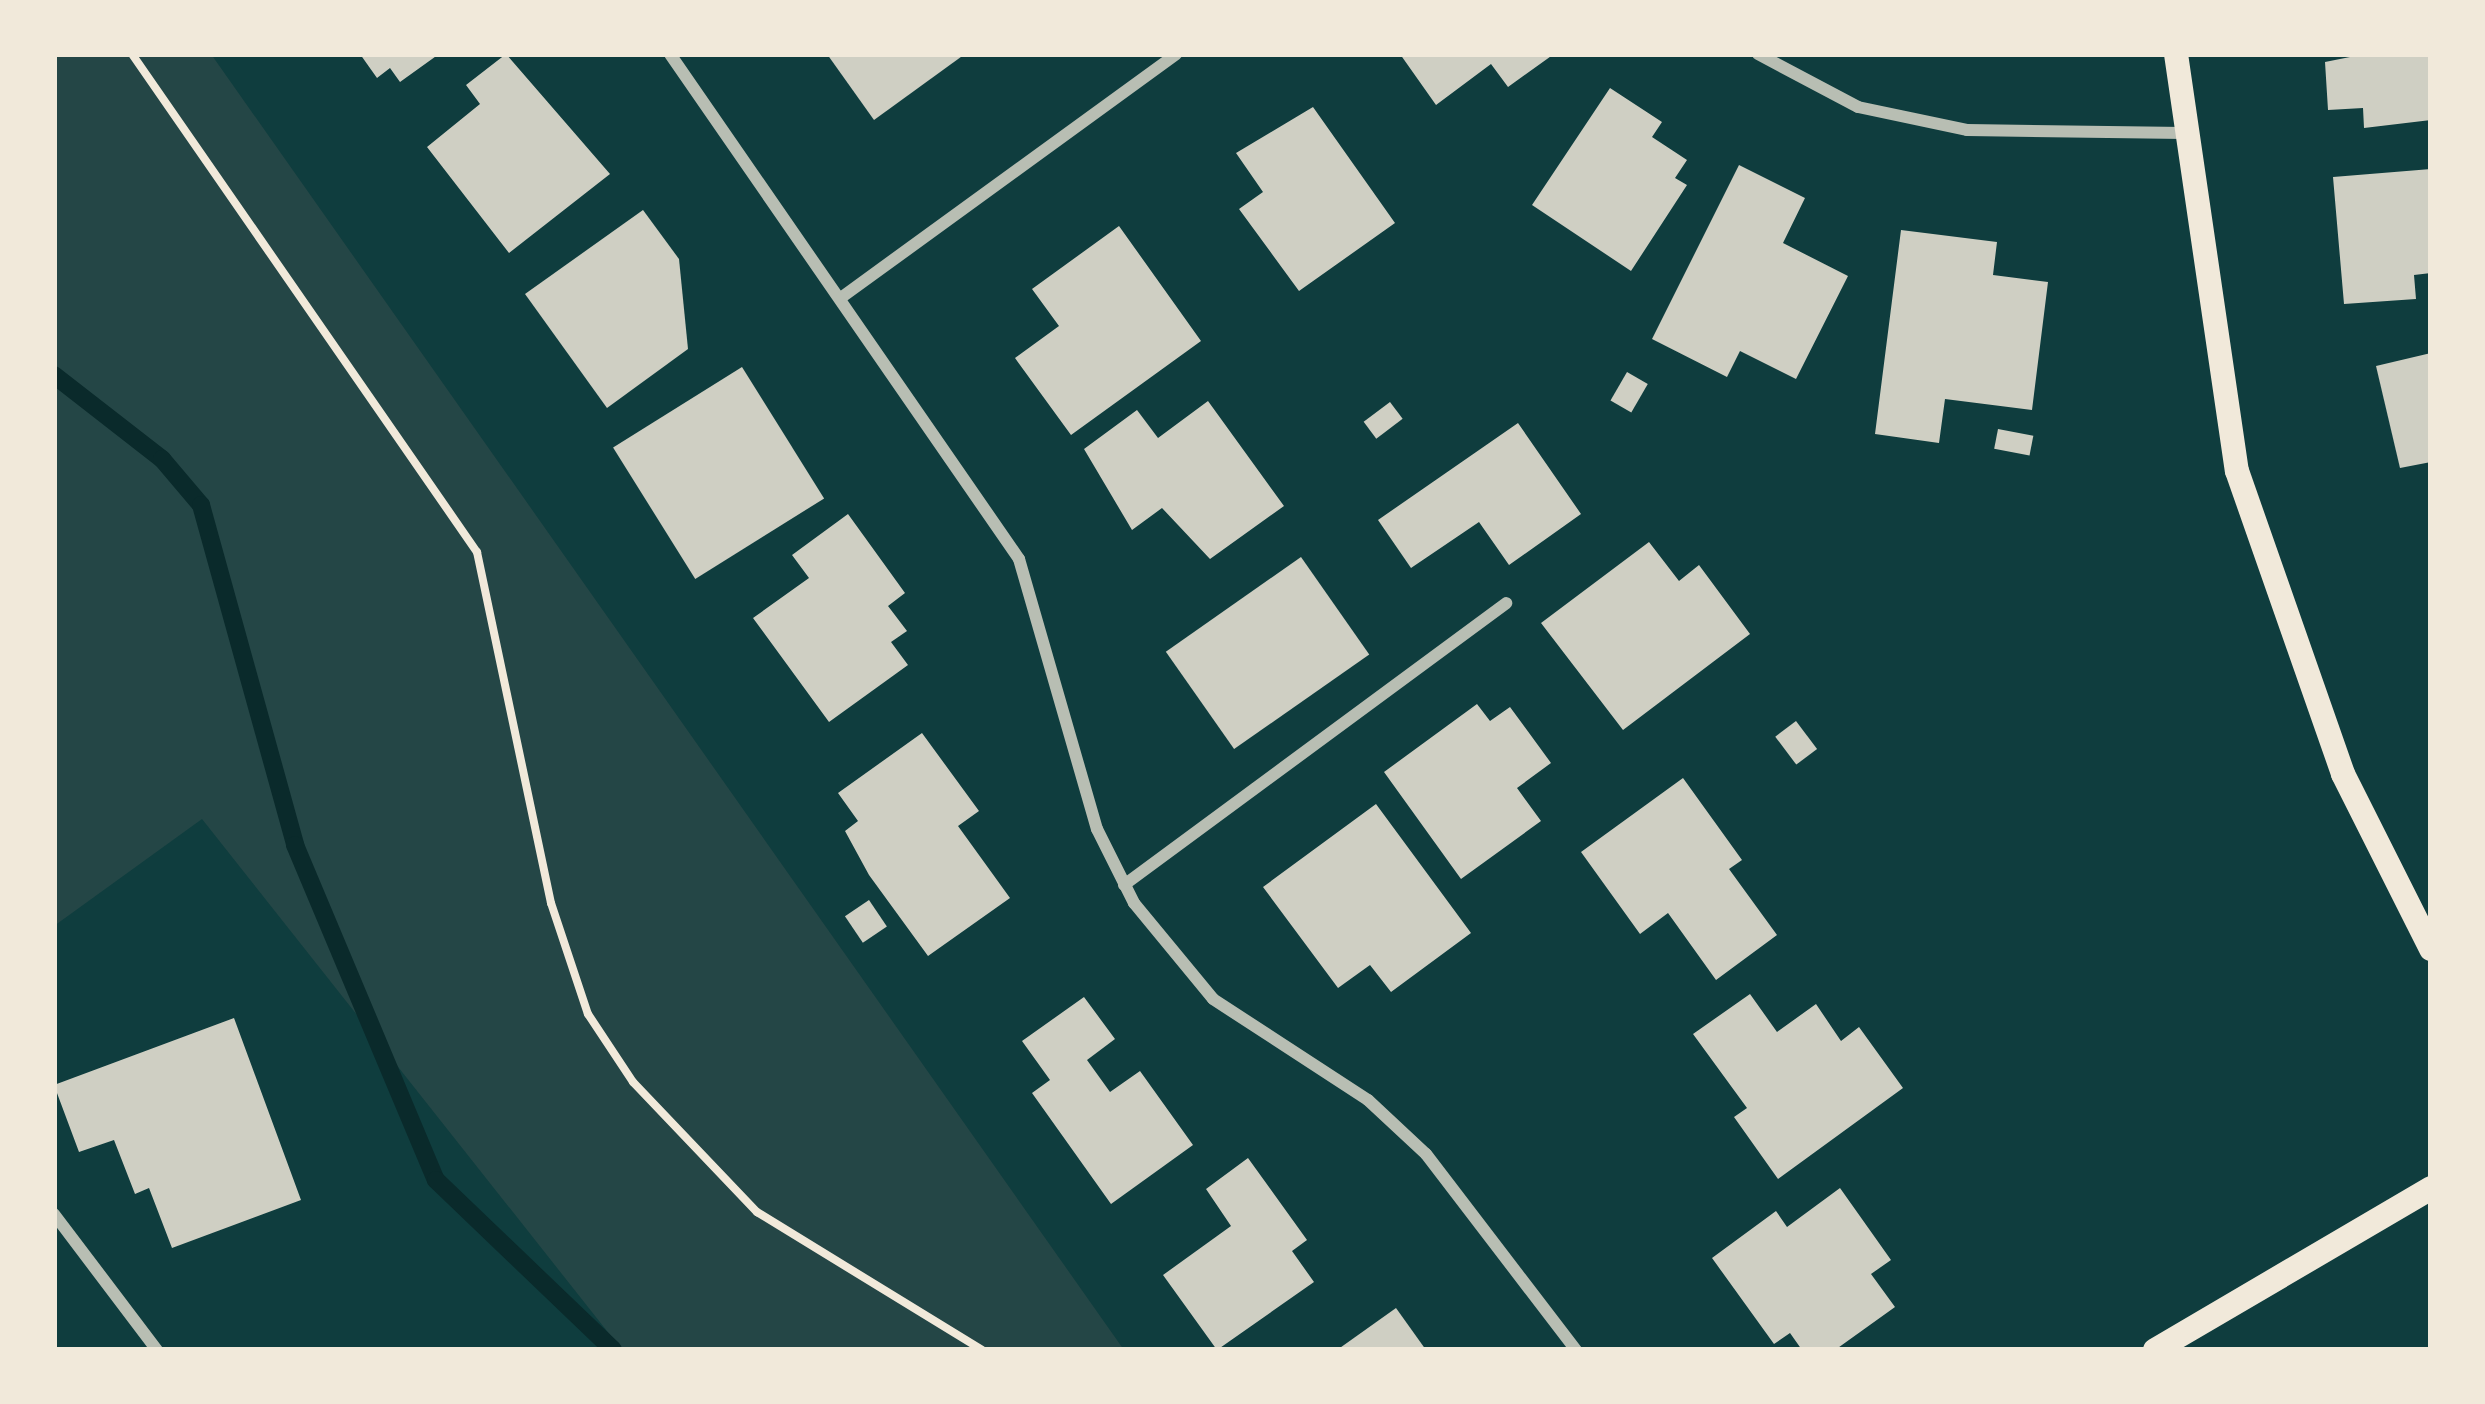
<!DOCTYPE html>
<html>
<head>
<meta charset="utf-8">
<style>
	body { margin:0 }
	#map { position:relative; width:2485px; height:1404px; overflow:hidden; background:#0f3d3e; font-family:Lora,serif }
	div>[style] { position:absolute }
	.green>* { inset:0; background:#244646 }
	.stream>* { height:18px; margin:-9px; padding:0 9px; transform-origin:9px; border-radius:9px; background:#0a2a2b }
	.building>* { inset:0; background:#cfcfc3; transform-origin:0 0 }
	.path>* { height:8px; margin:-4px; padding:0 4px; transform-origin:4px; border-radius:4px; background:#f1e9da }
	.minor>* { height:12px; margin:-6px; padding:0 6px; transform-origin:6px; border-radius:6px; background:#b8beb3 }
	.secondary>* { height:24px; margin:-12px; padding:0 12px; transform-origin:12px; border-radius:12px; background:#f1e9da }
	span { translate:-50% -50%; white-space:nowrap; text-align:center; line-height:1.15; -webkit-text-stroke:9px #f1e9da; paint-order:stroke }
	.frame { position:absolute; inset:0; border:57px solid #f1e9da; pointer-events:none }
</style>
</head>
<body>
<div id="map">
	<div class="green">
		<div style="clip-path:polygon(54px 54px,211px 54px,1124px 1350px,622px 1350px,202px 819px,54px 926px)"></div>
	</div>
	<div class="stream">
		<div style="left:54px;top:375px;width:137px;rotate:37.9deg"></div>
		<div style="left:162px;top:459px;width:60px;rotate:49.7deg"></div>
		<div style="left:201px;top:505px;width:353px;rotate:74.5deg"></div>
		<div style="left:295px;top:845px;width:363px;rotate:67.2deg"></div>
		<div style="left:436px;top:1180px;width:245px;rotate:43.8deg"></div>
	</div>
	<div class="building">
		<div style="clip-path:polygon(360px 54px,439px 54px,400px 82px,390px 68px,377px 78px)"></div>
		<div style="clip-path:polygon(506px 54px,610px 174px,509px 253px,427px 147px,480px 104px,466px 85px)"></div>
		<div style="clip-path:polygon(827px 54px,965px 54px,874px 120px)"></div>
		<div style="clip-path:polygon(1400px 54px,1554px 54px,1508px 87px,1491px 64px,1436px 105px)"></div>
		<div style="clip-path:polygon(2365px 54px,2431px 54px,2431px 120px,2364px 128px,2363px 108px,2328px 110px,2325px 62px)"></div>
		<div style="clip-path:polygon(1610px 88px,1662px 122px,1652px 137px,1687px 160px,1675px 178px,1687px 185px,1631px 271px,1532px 205px)"></div>
		<div style="clip-path:polygon(1313px 107px,1395px 223px,1299px 291px,1239px 209px,1263px 192px,1236px 153px)"></div>
		<div style="clip-path:polygon(1739px 165px,1805px 198px,1783px 243px,1848px 276px,1796px 379px,1740px 351px,1727px 377px,1652px 339px)"></div>
		<div style="clip-path:polygon(2431px 169px,2431px 273px,2414px 275px,2416px 299px,2344px 304px,2333px 177px)"></div>
		<div style="clip-path:polygon(643px 210px,679px 259px,688px 349px,607px 408px,525px 294px)"></div>
		<div style="clip-path:polygon(1119px 226px,1201px 341px,1071px 435px,1015px 358px,1059px 326px,1032px 289px)"></div>
		<div style="clip-path:polygon(1901px 230px,1997px 242px,1993px 275px,2048px 282px,2032px 410px,1945px 399px,1939px 443px,1875px 434px)"></div>
		<div style="clip-path:polygon(2431px 353px,2431px 462px,2400px 468px,2376px 366px)"></div>
		<div style="left:742px;top:367px;width:155px;height:152px;rotate:58deg"></div>
		<div style="left:1627px;top:372px;width:24px;height:33px;rotate:30deg"></div>
		<div style="clip-path:polygon(1208px 401px,1284px 506px,1210px 559px,1162px 508px,1132px 530px,1084px 449px,1137px 410px,1158px 438px)"></div>
		<div style="left:1390px;top:402px;width:21px;height:33px;rotate:53deg"></div>
		<div style="clip-path:polygon(1518px 423px,1581px 514px,1509px 565px,1479px 522px,1411px 568px,1378px 520px)"></div>
		<div style="left:1998px;top:429px;width:36px;height:20px;rotate:11deg"></div>
		<div style="clip-path:polygon(848px 514px,905px 593px,888px 606px,907px 631px,891px 642px,908px 665px,829px 722px,753px 618px,809px 578px,792px 555px)"></div>
		<div style="clip-path:polygon(1649px 542px,1679px 581px,1699px 565px,1750px 634px,1623px 730px,1541px 623px)"></div>
		<div style="left:1301px;top:557px;width:119px;height:165px;rotate:55deg"></div>
		<div style="clip-path:polygon(1477px 704px,1490px 721px,1510px 707px,1551px 763px,1517px 788px,1541px 821px,1461px 879px,1384px 772px)"></div>
		<div style="left:1796px;top:721px;width:35px;height:26px;rotate:53deg"></div>
		<div style="clip-path:polygon(922px 733px,979px 811px,958px 826px,1010px 898px,928px 956px,869px 875px,845px 831px,858px 821px,838px 793px)"></div>
		<div style="clip-path:polygon(1683px 778px,1742px 860px,1729px 869px,1777px 935px,1716px 980px,1668px 913px,1640px 934px,1581px 852px)"></div>
		<div style="clip-path:polygon(1376px 804px,1471px 933px,1391px 992px,1370px 965px,1338px 988px,1263px 887px)"></div>
		<div style="left:869px;top:900px;width:32px;height:29px;rotate:56deg"></div>
		<div style="clip-path:polygon(1750px 994px,1777px 1032px,1816px 1004px,1841px 1041px,1859px 1027px,1903px 1088px,1778px 1179px,1734px 1117px,1747px 1108px,1693px 1034px)"></div>
		<div style="clip-path:polygon(1084px 997px,1115px 1039px,1087px 1060px,1110px 1092px,1140px 1071px,1193px 1145px,1111px 1204px,1032px 1093px,1050px 1080px,1022px 1041px)"></div>
		<div style="clip-path:polygon(234px 1018px,301px 1200px,172px 1248px,149px 1188px,135px 1194px,114px 1140px,79px 1152px,54px 1085px)"></div>
		<div style="clip-path:polygon(1248px 1158px,1307px 1240px,1292px 1251px,1314px 1282px,1217px 1350px,1163px 1275px,1231px 1226px,1206px 1189px)"></div>
		<div style="clip-path:polygon(1840px 1188px,1891px 1260px,1871px 1274px,1895px 1307px,1835px 1350px,1802px 1350px,1790px 1333px,1774px 1344px,1712px 1258px,1776px 1211px,1787px 1227px)"></div>
		<div style="clip-path:polygon(1396px 1308px,1426px 1350px,1337px 1350px)"></div>
	</div>
	<div class="path">
		<div style="left:132px;top:54px;width:606px;rotate:55.29deg"></div>
		<div style="left:477px;top:552px;width:359px;rotate:78.1deg"></div>
		<div style="left:551px;top:903px;width:117px;rotate:71.6deg"></div>
		<div style="left:588px;top:1014px;width:82px;rotate:56.5deg"></div>
		<div style="left:633px;top:1082px;width:180px;rotate:46.4deg"></div>
		<div style="left:757px;top:1212px;width:264px;rotate:31.5deg"></div>
	</div>
	<div class="minor">
		<div style="left:670px;top:54px;width:614px;rotate:55.35deg"></div>
		<div style="left:1019px;top:559px;width:281px;rotate:73.9deg"></div>
		<div style="left:1097px;top:829px;width:83px;rotate:63.4deg"></div>
		<div style="left:1134px;top:903px;width:124px;rotate:50.5deg"></div>
		<div style="left:1213px;top:999px;width:185px;rotate:33.1deg"></div>
		<div style="left:1368px;top:1100px;width:79px;rotate:43deg"></div>
		<div style="left:1426px;top:1154px;width:247px;rotate:52.6deg"></div>
		<div style="left:1758px;top:54px;width:113px;rotate:27.9deg"></div>
		<div style="left:1858px;top:107px;width:111px;rotate:11.9deg"></div>
		<div style="left:1967px;top:130px;width:217px;rotate:0.8deg"></div>
		<div style="left:842px;top:297px;width:413px;rotate:-36deg"></div>
		<div style="left:1124px;top:885px;width:475px;rotate:-36.4deg"></div>
		<div style="left:54px;top:1214px;width:171px;rotate:52.9deg"></div>
	</div>
	<div class="secondary">
		<div style="left:2176px;top:54px;width:421px;rotate:81.7deg"></div>
		<div style="left:2237px;top:471px;width:321px;rotate:70.7deg"></div>
		<div style="left:2343px;top:774px;width:196px;rotate:63.3deg"></div>
		<div style="left:2155px;top:1350px;width:320px;rotate:-30.4deg"></div>
	</div>
	<div class="frame"></div>
</div>
</body>
</html>
